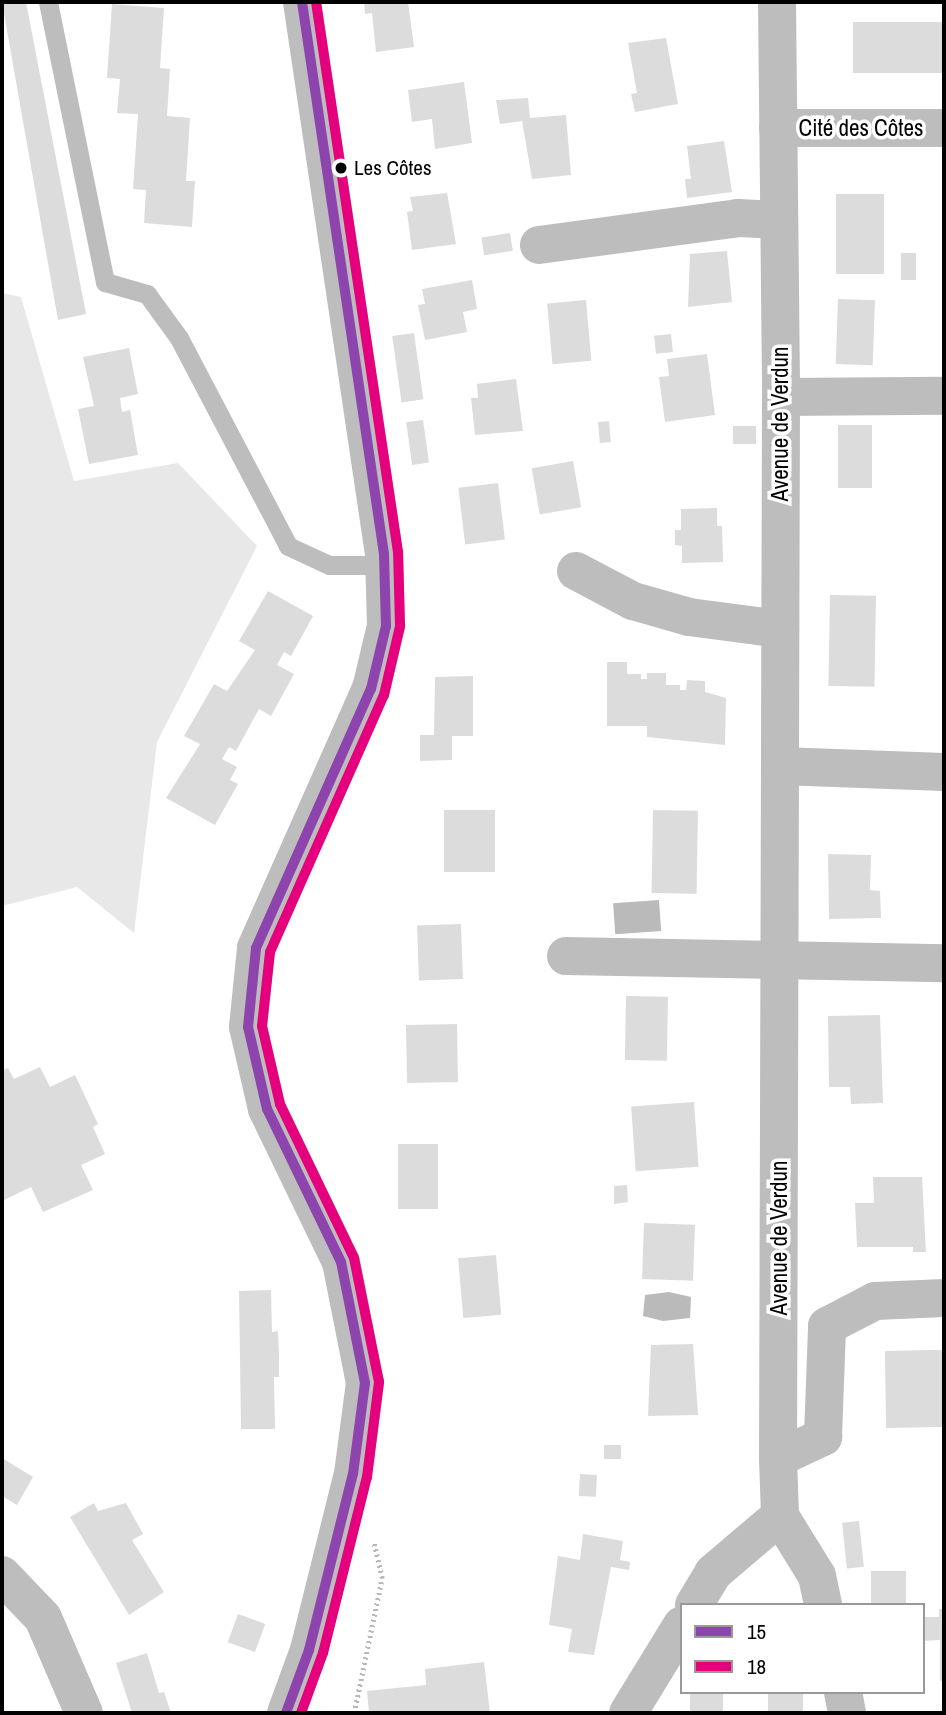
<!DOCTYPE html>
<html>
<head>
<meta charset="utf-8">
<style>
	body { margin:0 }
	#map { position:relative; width:946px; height:1715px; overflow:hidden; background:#fff; font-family:"Archivo Narrow",sans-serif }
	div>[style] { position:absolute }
	.green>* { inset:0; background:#e8e8e8 }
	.water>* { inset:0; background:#bababa; transform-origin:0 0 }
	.building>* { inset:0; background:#dcdcdc; transform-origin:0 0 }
	.path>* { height:4.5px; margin-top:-2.25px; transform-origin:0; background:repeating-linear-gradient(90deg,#b8b8b8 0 2px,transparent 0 5.5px) }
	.service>* { height:19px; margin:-9.5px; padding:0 9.5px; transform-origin:9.5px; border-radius:9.5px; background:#bdbdbd }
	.minor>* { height:38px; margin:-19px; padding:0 19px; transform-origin:19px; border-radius:19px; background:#bdbdbd }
	.tertiary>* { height:38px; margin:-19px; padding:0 19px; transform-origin:19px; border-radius:19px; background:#bdbdbd }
	.bus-1>* { height:10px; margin:-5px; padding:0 5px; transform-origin:5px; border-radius:5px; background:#8e44ad }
	.bus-2>* { height:10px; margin:-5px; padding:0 5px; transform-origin:5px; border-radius:5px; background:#e5007d }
	.dots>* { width:19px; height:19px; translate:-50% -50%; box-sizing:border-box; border:4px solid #fff; border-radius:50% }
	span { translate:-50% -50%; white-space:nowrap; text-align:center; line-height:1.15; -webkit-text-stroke:7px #fff; paint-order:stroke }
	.bus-label { font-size:21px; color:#000 }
	.left { translate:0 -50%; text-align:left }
	.street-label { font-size:23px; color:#000 }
	.frame { position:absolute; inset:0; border:4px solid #000; pointer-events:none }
	.legend { position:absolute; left:680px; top:1603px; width:245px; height:91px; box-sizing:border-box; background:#fff; border:2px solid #999; margin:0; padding:9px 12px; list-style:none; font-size:21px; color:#000 }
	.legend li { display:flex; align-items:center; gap:14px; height:35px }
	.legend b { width:35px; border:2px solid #999 }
</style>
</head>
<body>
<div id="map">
	<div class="green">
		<div style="clip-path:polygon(2px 293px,21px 297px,74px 481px,178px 463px,257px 546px,157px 742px,134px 933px,77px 887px,2px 906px)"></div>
	</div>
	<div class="water">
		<div style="left:659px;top:900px;width:31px;height:46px;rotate:86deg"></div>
		<div style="clip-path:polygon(669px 1292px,691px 1297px,690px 1318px,663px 1321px,643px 1316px,645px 1295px)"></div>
	</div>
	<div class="building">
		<div style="clip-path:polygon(2px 2px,26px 2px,86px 314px,58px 320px)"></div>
		<div style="clip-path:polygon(364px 2px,408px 2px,414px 47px,376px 52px,372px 13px,365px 14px)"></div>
		<div style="clip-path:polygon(112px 4px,164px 8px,160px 68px,170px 69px,167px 116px,190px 118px,186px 181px,195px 181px,192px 227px,144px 223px,146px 190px,133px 189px,138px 114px,117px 113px,120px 79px,107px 78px)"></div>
		<div style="left:944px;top:22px;width:51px;height:91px;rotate:90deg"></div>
		<div style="clip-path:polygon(666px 38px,678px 104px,635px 112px,631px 94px,637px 93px,628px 43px)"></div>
		<div style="clip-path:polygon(464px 82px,472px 143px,435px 149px,432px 119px,412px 122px,408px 90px)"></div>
		<div style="clip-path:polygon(528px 98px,530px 118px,566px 115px,571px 175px,532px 179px,522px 121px,500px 124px,496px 100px)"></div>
		<div style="clip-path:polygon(724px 141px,732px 192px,687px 198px,685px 179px,691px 179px,687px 146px)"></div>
		<div style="clip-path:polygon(447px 193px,456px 244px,412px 250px,407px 212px,413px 211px,410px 197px)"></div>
		<div style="left:884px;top:194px;width:80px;height:48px;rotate:90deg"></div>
		<div style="left:510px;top:233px;width:18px;height:29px;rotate:81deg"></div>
		<div style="clip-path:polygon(727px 251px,732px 302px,688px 307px,690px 254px)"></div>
		<div style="left:901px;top:253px;width:15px;height:27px"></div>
		<div style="clip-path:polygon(472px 280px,477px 309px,463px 312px,467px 332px,425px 340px,418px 305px,425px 304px,422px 289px)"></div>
		<div style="left:838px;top:299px;width:37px;height:65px;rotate:2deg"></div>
		<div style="left:586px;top:300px;width:61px;height:39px;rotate:85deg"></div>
		<div style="left:414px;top:333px;width:67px;height:22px;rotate:82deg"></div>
		<div style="left:671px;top:334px;width:18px;height:17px;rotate:84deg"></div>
		<div style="clip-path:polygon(129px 348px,138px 394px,120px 398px,122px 412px,130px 410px,138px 455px,89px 464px,78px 409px,94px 406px,83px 357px)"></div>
		<div style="clip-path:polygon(707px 354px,715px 415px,665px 422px,659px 377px,669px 376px,667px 359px)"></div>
		<div style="clip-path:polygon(516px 379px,523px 431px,475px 435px,471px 398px,478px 398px,477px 384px)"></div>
		<div style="left:423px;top:420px;width:43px;height:17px;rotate:82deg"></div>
		<div style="left:609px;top:421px;width:21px;height:11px;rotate:85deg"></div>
		<div style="left:838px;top:425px;width:34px;height:63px"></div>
		<div style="left:756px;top:426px;width:18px;height:23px;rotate:90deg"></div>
		<div style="left:573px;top:461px;width:47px;height:42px;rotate:80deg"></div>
		<div style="left:498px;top:483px;width:57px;height:40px;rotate:83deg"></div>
		<div style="clip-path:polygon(717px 508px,717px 526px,722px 526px,723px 562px,682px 563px,682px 546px,675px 545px,675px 530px,681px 530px,681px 509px)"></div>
		<div style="clip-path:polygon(268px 591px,313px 616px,291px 656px,284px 652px,277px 665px,294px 674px,271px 716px,259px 709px,236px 751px,229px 747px,222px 759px,237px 767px,230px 780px,238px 784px,215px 825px,166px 798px,200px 744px,184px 736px,214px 684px,227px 691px,255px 650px,239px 641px)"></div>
		<div style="left:830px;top:595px;width:46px;height:91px;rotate:1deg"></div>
		<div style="clip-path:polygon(607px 662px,627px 662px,627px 674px,641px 674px,641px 679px,647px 679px,647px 673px,666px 673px,666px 685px,680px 685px,680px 690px,686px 690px,687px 680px,705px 681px,705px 692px,726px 698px,725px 745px,647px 737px,647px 726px,607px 726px)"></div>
		<div style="clip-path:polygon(473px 676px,473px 736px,452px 736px,452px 760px,420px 761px,420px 735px,434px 735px,435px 677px)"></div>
		<div style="left:444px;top:810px;width:51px;height:62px"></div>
		<div style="left:653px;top:810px;width:45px;height:83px;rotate:1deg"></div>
		<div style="clip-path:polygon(828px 854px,871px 855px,870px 890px,880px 891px,881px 918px,829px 919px)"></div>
		<div style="left:461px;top:924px;width:55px;height:44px;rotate:88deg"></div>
		<div style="left:626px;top:996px;width:42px;height:64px;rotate:1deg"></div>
		<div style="clip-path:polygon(880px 1015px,883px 1103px,851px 1104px,850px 1087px,829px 1087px,828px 1016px)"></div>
		<div style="left:457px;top:1024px;width:58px;height:51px;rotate:89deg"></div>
		<div style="clip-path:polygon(40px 1067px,50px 1087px,75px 1075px,98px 1124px,93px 1127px,105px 1154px,81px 1165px,93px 1190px,43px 1212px,31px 1187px,4px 1200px,2px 1196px,2px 1071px,8px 1068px,14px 1079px)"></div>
		<div style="left:694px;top:1102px;width:65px;height:63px;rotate:86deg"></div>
		<div style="left:398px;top:1144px;width:40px;height:65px"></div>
		<div style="clip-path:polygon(873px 1177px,922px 1177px,926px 1252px,913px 1252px,913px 1247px,857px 1247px,855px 1203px,874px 1203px)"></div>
		<div style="clip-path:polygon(627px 1185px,628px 1202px,614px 1204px,614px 1186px)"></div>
		<div style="left:644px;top:1223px;width:51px;height:56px;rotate:2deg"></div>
		<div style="left:496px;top:1255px;width:60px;height:38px;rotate:85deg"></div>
		<div style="clip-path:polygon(271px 1290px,272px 1332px,278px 1331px,279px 1355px,279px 1377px,274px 1377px,275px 1429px,241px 1429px,239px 1291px)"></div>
		<div style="clip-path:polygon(693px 1344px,698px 1415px,648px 1416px,651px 1345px)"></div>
		<div style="clip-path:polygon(930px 1350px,944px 1350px,942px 1427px,886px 1428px,885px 1351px)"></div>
		<div style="left:604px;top:1445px;width:17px;height:14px"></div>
		<div style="clip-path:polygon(2px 1458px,33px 1477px,17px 1505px,2px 1496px)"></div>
		<div style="left:580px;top:1474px;width:17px;height:22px;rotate:3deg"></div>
		<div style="clip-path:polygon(94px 1503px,98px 1511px,126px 1503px,143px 1534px,132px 1540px,164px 1592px,129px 1615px,70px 1517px)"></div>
		<div style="left:859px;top:1521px;width:46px;height:17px;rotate:84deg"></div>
		<div style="clip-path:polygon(583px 1534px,623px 1541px,620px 1560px,630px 1562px,629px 1570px,611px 1567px,594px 1655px,568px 1652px,572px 1629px,549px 1625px,558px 1556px,580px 1560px)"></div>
		<div style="left:906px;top:1571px;width:34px;height:35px;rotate:90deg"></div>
		<div style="clip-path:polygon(939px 1609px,944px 1609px,944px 1681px,940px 1681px,940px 1640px,923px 1641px,923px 1617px,939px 1617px)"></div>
		<div style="left:238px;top:1614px;width:29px;height:30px;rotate:20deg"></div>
		<div style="clip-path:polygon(147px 1653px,159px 1693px,164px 1692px,171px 1713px,132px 1713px,116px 1663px)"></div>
		<div style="clip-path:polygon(484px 1662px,490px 1713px,369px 1713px,367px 1691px,426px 1685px,425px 1669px)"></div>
		<div style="left:690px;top:1692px;width:33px;height:21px"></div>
		<div style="left:768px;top:1692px;width:35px;height:21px"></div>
	</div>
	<div class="path">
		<div style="left:354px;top:1713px;width:138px;rotate:-78.3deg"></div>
		<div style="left:382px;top:1578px;width:36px;rotate:-103deg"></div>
	</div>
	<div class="service">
		<div style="left:48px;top:2px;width:286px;rotate:78.5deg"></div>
		<div style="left:105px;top:282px;width:44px;rotate:15.9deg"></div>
		<div style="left:147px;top:294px;width:54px;rotate:54deg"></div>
		<div style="left:179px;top:338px;width:235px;rotate:62.3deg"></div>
		<div style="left:288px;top:546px;width:45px;rotate:24.9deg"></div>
		<div style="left:329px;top:565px;width:55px"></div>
	</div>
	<div class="minor">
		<div style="left:777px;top:2px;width:395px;rotate:89.4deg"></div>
		<div style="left:781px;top:397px;width:1061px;rotate:90.16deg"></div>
		<div style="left:778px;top:1458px;width:58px;rotate:88deg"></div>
		<div style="left:780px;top:1516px;width:70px;rotate:58.3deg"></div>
		<div style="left:817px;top:1576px;width:30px;rotate:78deg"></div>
		<div style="left:778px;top:128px;width:166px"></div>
		<div style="left:539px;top:245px;width:201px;rotate:-7.7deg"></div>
		<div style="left:738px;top:218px;width:40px;rotate:2.9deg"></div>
		<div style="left:781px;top:397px;width:163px;rotate:-0.4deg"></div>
		<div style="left:576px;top:571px;width:64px;rotate:27.8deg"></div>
		<div style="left:633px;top:601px;width:58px;rotate:15.9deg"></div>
		<div style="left:689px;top:617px;width:92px;rotate:7.5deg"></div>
		<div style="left:780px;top:766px;width:164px;rotate:2.1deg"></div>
		<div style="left:566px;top:956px;width:378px;rotate:1.1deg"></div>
		<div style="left:778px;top:1458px;width:50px;rotate:-25deg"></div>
		<div style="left:823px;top:1437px;width:111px;rotate:-87.9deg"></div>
		<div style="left:827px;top:1326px;width:54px;rotate:-27.5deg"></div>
		<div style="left:875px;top:1301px;width:69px;rotate:-2.5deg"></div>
		<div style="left:2px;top:1575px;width:59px;rotate:46.4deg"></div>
		<div style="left:43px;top:1618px;width:103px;rotate:66.7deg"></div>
		<div style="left:694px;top:1605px;width:37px;rotate:-59deg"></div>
		<div style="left:713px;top:1573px;width:88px;rotate:-40.4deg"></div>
		<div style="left:843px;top:1692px;width:21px;rotate:79deg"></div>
		<div style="left:628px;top:1713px;width:103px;rotate:-58.5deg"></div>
	</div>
	<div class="tertiary">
		<div style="left:286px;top:1713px;width:67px;rotate:-69.9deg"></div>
		<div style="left:309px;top:1650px;width:181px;rotate:-76deg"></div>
		<div style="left:353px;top:1474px;width:92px;rotate:-82.5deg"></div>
		<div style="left:365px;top:1383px;width:123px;rotate:-101.2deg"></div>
		<div style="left:341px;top:1262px;width:170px;rotate:-115.8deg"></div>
		<div style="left:267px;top:1109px;width:84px;rotate:-103deg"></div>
		<div style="left:248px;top:1027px;width:79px;rotate:-84.2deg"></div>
		<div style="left:256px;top:948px;width:283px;rotate:-66.1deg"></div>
		<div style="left:371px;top:689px;width:65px;rotate:-76.6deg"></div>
		<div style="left:386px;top:626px;width:72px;rotate:-91.6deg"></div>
		<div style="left:384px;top:554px;width:558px;rotate:-98.45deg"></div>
	</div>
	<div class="bus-1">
		<div style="left:286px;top:1713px;width:67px;rotate:-69.9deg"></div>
		<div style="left:309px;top:1650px;width:181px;rotate:-76deg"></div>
		<div style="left:353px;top:1474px;width:92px;rotate:-82.5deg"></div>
		<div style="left:365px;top:1383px;width:123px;rotate:-101.2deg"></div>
		<div style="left:341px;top:1262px;width:170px;rotate:-115.8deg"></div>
		<div style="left:267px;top:1109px;width:84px;rotate:-103deg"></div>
		<div style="left:248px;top:1027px;width:79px;rotate:-84.2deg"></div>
		<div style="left:256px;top:948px;width:283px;rotate:-66.1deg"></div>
		<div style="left:371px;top:689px;width:65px;rotate:-76.6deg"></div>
		<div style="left:386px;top:626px;width:72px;rotate:-91.6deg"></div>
		<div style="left:384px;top:554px;width:558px;rotate:-98.45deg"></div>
	</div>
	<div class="bus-2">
		<div style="left:301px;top:1713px;width:64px;rotate:-69.9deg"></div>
		<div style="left:323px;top:1653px;width:181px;rotate:-76deg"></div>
		<div style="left:367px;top:1477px;width:96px;rotate:-82.8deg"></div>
		<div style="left:379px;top:1382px;width:126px;rotate:-101.4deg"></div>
		<div style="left:354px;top:1258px;width:171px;rotate:-115.7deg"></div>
		<div style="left:280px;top:1104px;width:80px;rotate:-103deg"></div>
		<div style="left:262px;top:1026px;width:74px;rotate:-83.8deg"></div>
		<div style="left:270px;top:952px;width:281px;rotate:-66.1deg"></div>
		<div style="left:384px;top:695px;width:71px;rotate:-76.9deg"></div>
		<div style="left:400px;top:626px;width:74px;rotate:-91.5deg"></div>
		<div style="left:398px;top:552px;width:556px;rotate:-98.48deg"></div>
	</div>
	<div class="dots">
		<div style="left:341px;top:168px;background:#000"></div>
	</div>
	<div class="bus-label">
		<span class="left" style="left:354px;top:168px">Les Côtes</span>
	</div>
	<div class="street-label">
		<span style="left:861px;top:128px">Cité des Côtes</span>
		<span style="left:780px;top:424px;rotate:-90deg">Avenue de Verdun</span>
		<span style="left:779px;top:1238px;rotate:-90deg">Avenue de Verdun</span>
	</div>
	<div class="frame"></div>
	<ul class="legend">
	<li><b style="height:9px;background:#8e44ad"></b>15</li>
	<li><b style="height:9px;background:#e5007d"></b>18</li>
	</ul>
</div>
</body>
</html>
